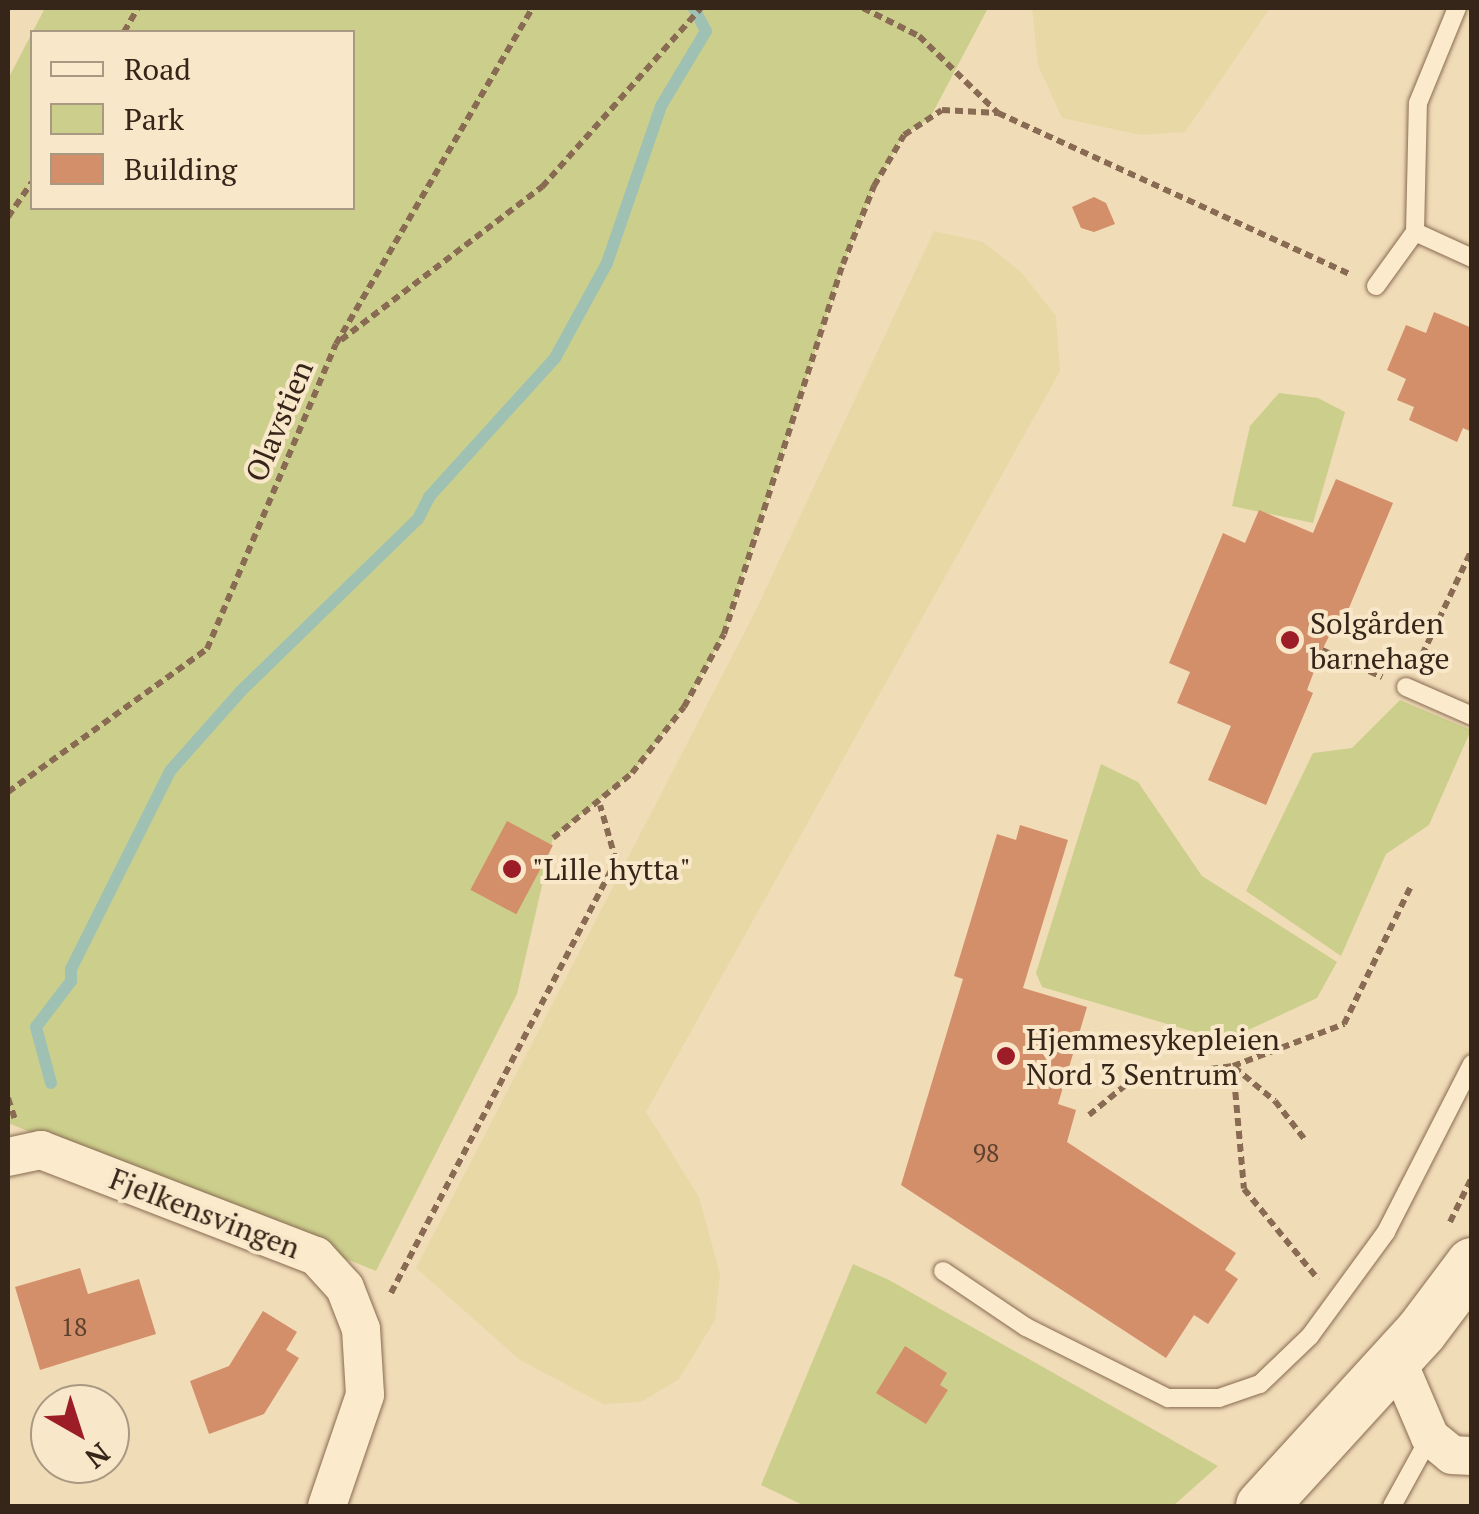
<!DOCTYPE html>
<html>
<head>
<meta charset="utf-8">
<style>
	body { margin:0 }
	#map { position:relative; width:1479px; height:1514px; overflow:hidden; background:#f1dcb8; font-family:"PT Serif",serif }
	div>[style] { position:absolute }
	.farmland>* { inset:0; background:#e7d8a5 }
	.green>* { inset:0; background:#cccf8c }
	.stream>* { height:12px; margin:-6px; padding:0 6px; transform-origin:6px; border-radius:6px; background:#9ec1b4 }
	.building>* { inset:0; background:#d38f6a; transform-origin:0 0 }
	.path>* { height:6px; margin-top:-3px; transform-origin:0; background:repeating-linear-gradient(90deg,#886b52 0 8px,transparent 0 13px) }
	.roads { filter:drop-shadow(0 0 2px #886b52) drop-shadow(0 0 2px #886b52) }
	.lane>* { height:18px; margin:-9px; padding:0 9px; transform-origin:9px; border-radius:9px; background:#fceacc }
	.street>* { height:38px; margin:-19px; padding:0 19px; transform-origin:19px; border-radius:19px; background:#fceacc }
	.secondary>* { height:52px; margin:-26px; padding:0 26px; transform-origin:26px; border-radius:26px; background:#fceacc }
	.dots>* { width:28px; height:28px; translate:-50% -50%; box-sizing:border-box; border:5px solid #f8e7c8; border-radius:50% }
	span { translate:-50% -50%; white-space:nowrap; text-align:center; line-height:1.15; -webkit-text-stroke:8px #f8e7c8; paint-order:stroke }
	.number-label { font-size:25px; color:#5d402d }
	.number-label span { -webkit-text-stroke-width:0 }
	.street-label { font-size:30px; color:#362519 }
	.poi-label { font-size:30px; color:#362519 }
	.left { translate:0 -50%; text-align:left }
	.frame { position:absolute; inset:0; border:10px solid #362519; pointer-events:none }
	.legend { position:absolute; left:30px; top:30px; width:325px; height:180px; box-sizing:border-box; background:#f8e7c8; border:2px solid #aa9982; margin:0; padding:12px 18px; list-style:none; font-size:30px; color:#362519 }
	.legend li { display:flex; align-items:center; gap:20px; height:50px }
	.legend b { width:50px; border:2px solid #aa9982 }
	.north { position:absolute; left:30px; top:1384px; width:100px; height:100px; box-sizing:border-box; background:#f8e7c8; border:2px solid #aa9982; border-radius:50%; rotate:141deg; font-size:28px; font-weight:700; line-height:40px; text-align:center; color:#362519 }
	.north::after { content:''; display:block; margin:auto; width:35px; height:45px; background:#9c1d27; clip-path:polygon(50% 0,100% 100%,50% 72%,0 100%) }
</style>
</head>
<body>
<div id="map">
	<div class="farmland">
		<div style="clip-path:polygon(1032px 8px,1270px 8px,1185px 132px,1141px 135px,1062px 118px,1038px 65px)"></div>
		<div style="clip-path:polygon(934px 231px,983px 242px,1021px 272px,1056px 316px,1060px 371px,646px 1112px,699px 1197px,720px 1274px,715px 1320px,679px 1379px,641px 1402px,603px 1404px,520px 1360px,416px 1268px,755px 612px)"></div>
	</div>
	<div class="green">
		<div style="clip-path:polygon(evenodd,45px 8px,988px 8px,930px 118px,904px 135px,874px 187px,843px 264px,724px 634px,684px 707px,632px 773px,553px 838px,517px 994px,376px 1271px,8px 1123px,8px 79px,45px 8px,32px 32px,352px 32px,352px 208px,32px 208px,32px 32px)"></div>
		<div style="clip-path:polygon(1279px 393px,1318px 398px,1345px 412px,1313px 523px,1232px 506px,1250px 426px)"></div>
		<div style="clip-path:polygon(1400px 700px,1471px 730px,1429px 825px,1386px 854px,1341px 956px,1246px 891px,1313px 753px,1352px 748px)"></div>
		<div style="clip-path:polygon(1101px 764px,1138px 782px,1202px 876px,1337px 962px,1317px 998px,1225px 1041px,1042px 987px,1036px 973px)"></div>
		<div style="clip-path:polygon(853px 1264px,889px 1280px,1218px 1466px,1173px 1506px,805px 1506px,761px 1485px)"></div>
	</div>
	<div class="stream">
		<div style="left:51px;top:1083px;width:58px;rotate:-105deg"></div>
		<div style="left:36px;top:1027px;width:58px;rotate:-52.7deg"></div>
		<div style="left:71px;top:981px;width:12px;rotate:-90deg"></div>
		<div style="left:71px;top:969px;width:221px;rotate:-63.4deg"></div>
		<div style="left:170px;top:771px;width:107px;rotate:-48.4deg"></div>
		<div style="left:241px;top:691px;width:247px;rotate:-44.2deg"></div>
		<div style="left:418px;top:519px;width:25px;rotate:-63deg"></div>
		<div style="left:429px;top:497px;width:188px;rotate:-47.8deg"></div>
		<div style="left:555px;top:358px;width:108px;rotate:-61.3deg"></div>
		<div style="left:607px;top:263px;width:166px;rotate:-71deg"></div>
		<div style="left:661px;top:106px;width:87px;rotate:-59deg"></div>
		<div style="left:706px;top:31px;width:26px;rotate:-118deg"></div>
	</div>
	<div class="building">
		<div style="clip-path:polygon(1094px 197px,1106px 203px,1115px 224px,1094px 232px,1081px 228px,1072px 207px)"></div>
		<div style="clip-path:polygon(1434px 312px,1472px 328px,1472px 432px,1463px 428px,1457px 442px,1409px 420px,1414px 407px,1397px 400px,1406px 379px,1387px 370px,1406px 325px,1426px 333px)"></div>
		<div style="clip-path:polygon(1336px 479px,1393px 503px,1346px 615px,1341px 613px,1322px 650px,1307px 690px,1313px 693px,1266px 805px,1208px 780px,1231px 726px,1177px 703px,1190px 672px,1169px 663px,1223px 533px,1245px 543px,1259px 510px,1313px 533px)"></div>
		<div style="left:507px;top:821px;width:52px;height:78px;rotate:28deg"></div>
		<div style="clip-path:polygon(1020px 825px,1068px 840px,1023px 988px,1087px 1007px,1058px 1104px,1076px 1110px,1067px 1142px,1236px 1253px,1225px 1270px,1238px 1279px,1208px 1324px,1194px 1315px,1166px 1358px,901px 1185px,963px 979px,954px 976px,997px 834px,1016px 840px)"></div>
		<div style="clip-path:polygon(80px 1268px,88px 1294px,139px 1279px,156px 1334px,40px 1370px,15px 1287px)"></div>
		<div style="clip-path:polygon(263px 1311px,297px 1332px,286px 1350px,299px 1358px,264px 1414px,209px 1434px,190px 1381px,229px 1366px)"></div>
		<div style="clip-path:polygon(905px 1346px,947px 1373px,940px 1385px,948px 1390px,926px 1424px,876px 1393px)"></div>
	</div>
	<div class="path">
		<div style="left:863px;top:8px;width:63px;rotate:26.6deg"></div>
		<div style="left:919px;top:36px;width:110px;rotate:44.3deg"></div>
		<div style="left:998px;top:113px;width:386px;rotate:24.6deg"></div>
		<div style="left:124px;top:32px;width:28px;rotate:-60deg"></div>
		<div style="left:8px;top:217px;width:42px;rotate:-55.6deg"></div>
		<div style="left:341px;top:340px;width:253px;rotate:-37.3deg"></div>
		<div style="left:542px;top:187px;width:239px;rotate:-48.4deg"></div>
		<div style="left:1322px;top:650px;width:66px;rotate:24.2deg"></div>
		<div style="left:1416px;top:657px;width:6px;rotate:-18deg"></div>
		<div style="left:1422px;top:655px;width:117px;rotate:-64.7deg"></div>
		<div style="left:8px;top:792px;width:245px;rotate:-35.7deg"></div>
		<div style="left:207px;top:649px;width:331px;rotate:-67.1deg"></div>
		<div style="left:336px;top:344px;width:389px;rotate:-59.7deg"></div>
		<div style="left:1472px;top:810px;width:11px;rotate:90deg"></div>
		<div style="left:553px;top:838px;width:102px;rotate:-39.4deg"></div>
		<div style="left:632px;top:773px;width:84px;rotate:-51.8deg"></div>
		<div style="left:684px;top:707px;width:83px;rotate:-61.3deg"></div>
		<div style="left:724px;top:634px;width:389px;rotate:-72.2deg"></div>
		<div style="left:843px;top:264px;width:84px;rotate:-68.3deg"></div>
		<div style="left:874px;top:186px;width:59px;rotate:-59.5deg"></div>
		<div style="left:904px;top:135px;width:45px;rotate:-33.3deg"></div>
		<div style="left:942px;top:110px;width:56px;rotate:3.1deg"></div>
		<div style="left:1233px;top:1066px;width:123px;rotate:84.9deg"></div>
		<div style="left:1244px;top:1189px;width:117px;rotate:50.6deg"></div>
		<div style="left:1234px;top:1067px;width:53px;rotate:39.7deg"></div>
		<div style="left:1275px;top:1101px;width:51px;rotate:52.2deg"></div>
		<div style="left:8px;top:1098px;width:22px;rotate:72deg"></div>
		<div style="left:1089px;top:1115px;width:57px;rotate:-39.3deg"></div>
		<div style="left:1133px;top:1079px;width:101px;rotate:-7.4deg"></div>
		<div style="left:1233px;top:1066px;width:119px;rotate:-20.7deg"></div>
		<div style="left:1344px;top:1024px;width:153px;rotate:-64.1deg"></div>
		<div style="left:1450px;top:1222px;width:50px;rotate:-63.9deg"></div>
		<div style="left:391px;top:1293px;width:487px;rotate:-62.5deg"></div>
		<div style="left:616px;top:861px;width:58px;rotate:-105.9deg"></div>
	</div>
	<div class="roads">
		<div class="lane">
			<div style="left:1415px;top:232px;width:129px;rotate:-88.7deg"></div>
			<div style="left:1418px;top:103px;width:103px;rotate:-67.7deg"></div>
			<div style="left:1376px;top:286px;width:67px;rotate:-54.2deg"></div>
			<div style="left:1415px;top:232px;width:63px;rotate:24.5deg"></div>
			<div style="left:1406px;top:687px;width:72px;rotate:23.7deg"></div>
			<div style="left:943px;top:1271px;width:100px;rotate:34deg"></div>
			<div style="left:1026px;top:1327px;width:159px;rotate:26.6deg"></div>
			<div style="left:1168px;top:1398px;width:51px"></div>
			<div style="left:1219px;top:1398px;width:43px;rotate:-18.9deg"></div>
			<div style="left:1260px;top:1384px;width:69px;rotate:-43.8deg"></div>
			<div style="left:1310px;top:1336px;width:129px;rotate:-53.8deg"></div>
			<div style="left:1386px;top:1232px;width:189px;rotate:-62.9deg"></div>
			<div style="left:1392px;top:1506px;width:79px;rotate:-61.2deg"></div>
		</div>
		<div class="street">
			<div style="left:8px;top:1157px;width:34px;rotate:-12deg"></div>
			<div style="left:41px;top:1150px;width:295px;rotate:21.1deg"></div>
			<div style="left:316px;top:1256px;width:43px;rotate:47.8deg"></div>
			<div style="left:345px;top:1288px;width:44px;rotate:68.7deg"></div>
			<div style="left:361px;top:1329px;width:66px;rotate:86.5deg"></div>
			<div style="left:365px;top:1395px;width:117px;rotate:108.9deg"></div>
			<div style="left:1397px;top:1360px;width:84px;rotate:66.8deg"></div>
			<div style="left:1430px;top:1437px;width:28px;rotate:39deg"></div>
			<div style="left:1452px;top:1455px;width:20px;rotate:3deg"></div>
		</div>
		<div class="secondary">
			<div style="left:1262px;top:1506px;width:236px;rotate:-47.6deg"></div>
			<div style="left:1421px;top:1332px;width:85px;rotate:-53.1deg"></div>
		</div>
	</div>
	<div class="dots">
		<div style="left:1290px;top:640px;background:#9c1d27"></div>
		<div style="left:512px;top:869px;background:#9c1d27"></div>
		<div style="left:1006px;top:1056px;background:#9c1d27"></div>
	</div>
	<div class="number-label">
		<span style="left:986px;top:1153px">98</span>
		<span style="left:74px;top:1327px">18</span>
	</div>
	<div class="street-label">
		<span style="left:279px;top:421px;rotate:-67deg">Olavstien</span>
		<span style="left:205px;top:1213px;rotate:21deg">Fjelkensvingen</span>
	</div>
	<div class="poi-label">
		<span class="left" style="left:1310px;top:640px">Solgården<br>barnehage</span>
		<span class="left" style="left:532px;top:869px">"Lille hytta"</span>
		<span class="left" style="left:1026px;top:1056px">Hjemmesykepleien<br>Nord 3 Sentrum</span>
	</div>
	<div class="frame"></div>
	<ul class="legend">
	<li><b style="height:12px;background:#fceacc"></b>Road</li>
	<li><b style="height:28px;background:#cccf8c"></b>Park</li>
	<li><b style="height:28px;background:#d38f6a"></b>Building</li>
	</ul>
	<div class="north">N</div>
</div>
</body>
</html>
